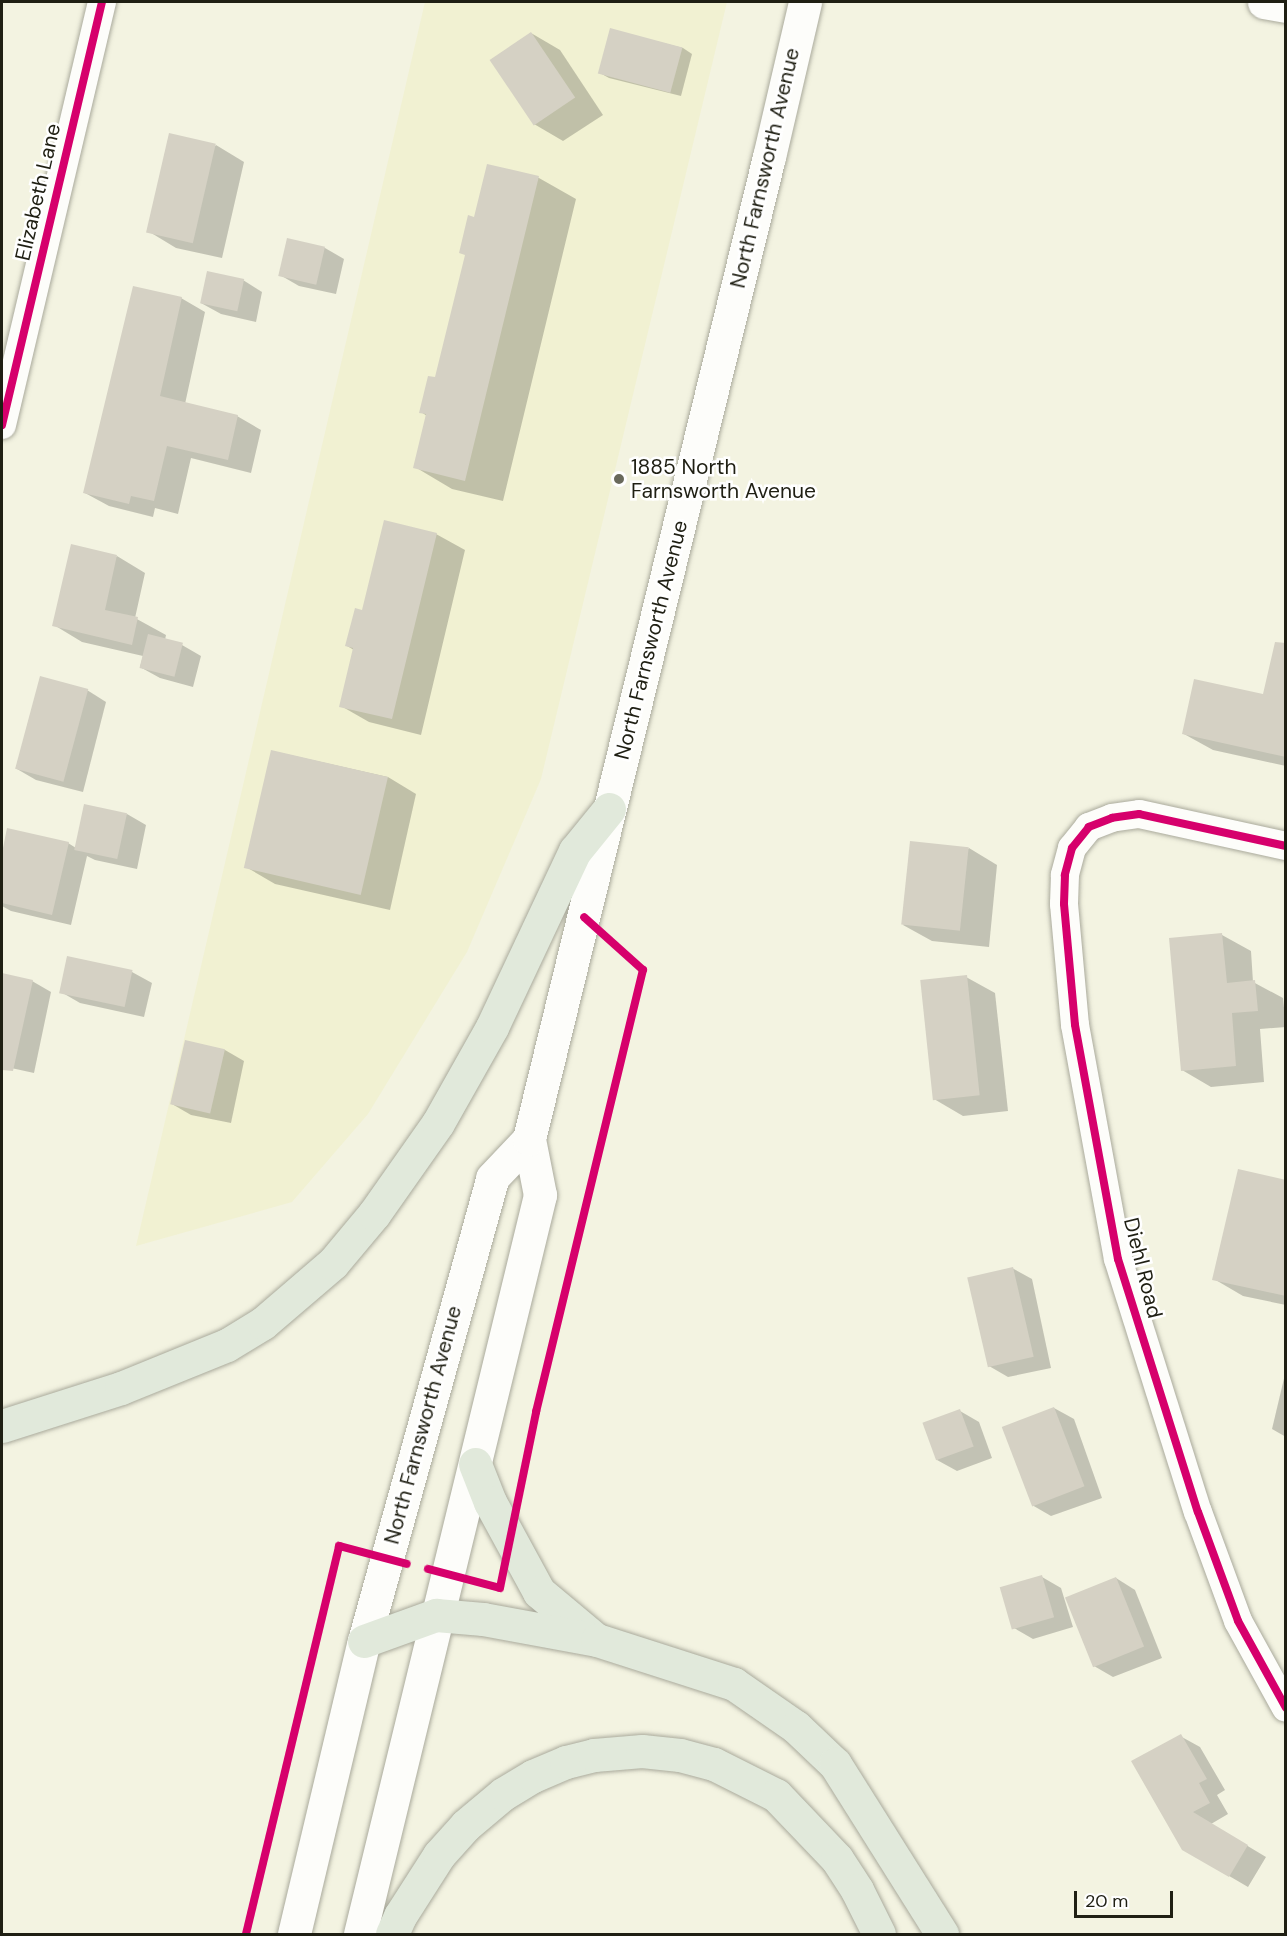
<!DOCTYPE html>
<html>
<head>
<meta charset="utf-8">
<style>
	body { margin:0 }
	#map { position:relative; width:1287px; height:1936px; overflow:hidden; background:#f3f3e1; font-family:"DM Sans",sans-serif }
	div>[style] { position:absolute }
	.built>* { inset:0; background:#f1f1d2 }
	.shadow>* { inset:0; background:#0003 }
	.building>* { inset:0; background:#d5d1c4; transform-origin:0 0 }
	.roads { filter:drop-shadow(0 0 2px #aaaa9c) drop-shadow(0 0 2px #aaaa9c) }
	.minor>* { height:28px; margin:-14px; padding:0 14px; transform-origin:14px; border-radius:14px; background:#fdfdfa }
	.tertiary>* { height:33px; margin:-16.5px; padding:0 16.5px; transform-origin:16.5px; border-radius:16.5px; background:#fdfdfa }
	.secondary>* { height:33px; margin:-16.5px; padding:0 16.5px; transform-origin:16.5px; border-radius:16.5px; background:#fdfdfa }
	.motorway>* { height:33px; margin:-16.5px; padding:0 16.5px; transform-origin:16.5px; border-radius:16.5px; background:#e1e9db }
	.cycleway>* { height:8px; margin:-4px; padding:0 4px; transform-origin:4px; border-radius:4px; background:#d6006c }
	.dots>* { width:16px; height:16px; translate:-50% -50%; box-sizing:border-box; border:3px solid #fff; border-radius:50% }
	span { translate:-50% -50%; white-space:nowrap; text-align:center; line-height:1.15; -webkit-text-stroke:5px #fff; paint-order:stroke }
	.street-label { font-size:21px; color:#1f1f13 }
	.poi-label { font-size:21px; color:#1f1f13 }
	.left { translate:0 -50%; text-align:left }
	.frame { position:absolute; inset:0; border:3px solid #1f1f13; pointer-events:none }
	.scale { position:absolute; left:1074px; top:1891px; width:99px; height:27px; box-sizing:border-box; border:3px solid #1f1f13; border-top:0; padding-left:8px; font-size:18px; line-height:21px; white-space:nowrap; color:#1f1f13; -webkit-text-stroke:4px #fff; paint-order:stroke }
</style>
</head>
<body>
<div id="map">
	<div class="built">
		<div style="clip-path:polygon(425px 2px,727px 2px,541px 779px,467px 952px,368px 1114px,292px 1202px,136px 1246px)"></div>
	</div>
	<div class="shadow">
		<div style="clip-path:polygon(611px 30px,683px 48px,692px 54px,681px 96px,609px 78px,600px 73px)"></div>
		<div style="clip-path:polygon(531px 33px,560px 50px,603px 115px,563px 141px,534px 124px,491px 60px)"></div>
		<div style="clip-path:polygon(216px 145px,244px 162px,222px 258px,176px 248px,148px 231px)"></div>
		<div style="clip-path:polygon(488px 166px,539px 178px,576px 199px,503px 501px,452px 489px,415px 467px,427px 416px,421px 412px,436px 379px)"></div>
		<div style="clip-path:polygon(288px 240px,325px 248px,344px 259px,336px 294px,299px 286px,280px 275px)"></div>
		<div style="clip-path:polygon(243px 280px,262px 292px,256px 322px,221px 314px,201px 303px)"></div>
		<div style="clip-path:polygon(181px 298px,205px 312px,185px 404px,237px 416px,261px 430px,251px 473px,191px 458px,178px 514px,155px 508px,153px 517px,109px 506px,85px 493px)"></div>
		<div style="clip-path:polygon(436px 534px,465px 550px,421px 735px,369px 722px,341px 706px,354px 650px,347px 646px,363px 611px)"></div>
		<div style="clip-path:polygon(117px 556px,145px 573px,135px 618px,166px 635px,165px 640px,182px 645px,201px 656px,193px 687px,160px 678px,140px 667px,143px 656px,82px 642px,54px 625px)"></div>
		<div style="clip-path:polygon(1286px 680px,1286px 766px,1213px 750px,1184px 734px,1264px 696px)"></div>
		<div style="clip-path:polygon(87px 690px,106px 702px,83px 792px,36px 780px,17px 769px)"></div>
		<div style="clip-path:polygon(272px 751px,388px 777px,416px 794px,390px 910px,275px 884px,246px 867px)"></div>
		<div style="clip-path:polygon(127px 814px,146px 825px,137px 869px,95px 860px,87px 856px,71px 925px,11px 911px,2px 906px,2px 859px,8px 829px,68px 843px,76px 848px)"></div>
		<div style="clip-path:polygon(969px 848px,997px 865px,989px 947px,932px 941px,903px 925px)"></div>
		<div style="clip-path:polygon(1222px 935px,1251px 951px,1253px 982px,1283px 998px,1286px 1027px,1260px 1029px,1264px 1082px,1211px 1087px,1182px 1070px)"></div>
		<div style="clip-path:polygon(132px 972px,152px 983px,144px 1017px,80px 1003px,61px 992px)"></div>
		<div style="clip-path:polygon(2px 975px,32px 981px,51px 992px,34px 1073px,2px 1066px)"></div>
		<div style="clip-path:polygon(966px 977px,995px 993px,1008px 1111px,963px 1116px,934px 1099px)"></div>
		<div style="clip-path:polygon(186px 1041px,225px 1050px,244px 1061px,231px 1123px,191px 1115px,172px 1104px)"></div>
		<div style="clip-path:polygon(1286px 1181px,1286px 1305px,1243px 1296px,1214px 1279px)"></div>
		<div style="clip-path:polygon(1012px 1268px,1032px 1279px,1051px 1368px,1008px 1377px,989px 1366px)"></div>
		<div style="clip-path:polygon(1286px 1370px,1286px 1437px,1272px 1429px)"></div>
		<div style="clip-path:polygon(1054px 1408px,1074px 1419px,1102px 1498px,1051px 1516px,1032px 1505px)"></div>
		<div style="clip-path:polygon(960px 1411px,979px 1422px,992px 1458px,957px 1471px,937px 1460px)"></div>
		<div style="clip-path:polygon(1042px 1577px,1061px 1588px,1073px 1627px,1033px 1639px,1014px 1628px)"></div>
		<div style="clip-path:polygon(1116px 1578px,1135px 1590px,1162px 1658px,1113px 1677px,1094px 1666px)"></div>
		<div style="clip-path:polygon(1180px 1736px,1200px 1747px,1225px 1790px,1217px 1795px,1228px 1814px,1211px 1824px,1266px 1857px,1248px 1887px,1183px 1849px)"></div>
	</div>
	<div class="building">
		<div style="left:610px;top:28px;width:75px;height:47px;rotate:15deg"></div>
		<div style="left:531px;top:32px;width:79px;height:50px;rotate:56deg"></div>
		<div style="left:169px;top:133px;width:48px;height:102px;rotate:13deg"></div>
		<div style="clip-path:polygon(487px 164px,539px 176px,465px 481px,413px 468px,426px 414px,419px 413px,428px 376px,435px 377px,465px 255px,459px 253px,468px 215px,474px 217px)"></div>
		<div style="left:287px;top:238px;width:39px;height:39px;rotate:13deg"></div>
		<div style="left:207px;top:271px;width:38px;height:33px;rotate:12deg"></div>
		<div style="clip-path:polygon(133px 286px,182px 297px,160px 396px,238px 415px,228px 460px,167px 446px,154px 501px,131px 496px,129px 504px,83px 493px)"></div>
		<div style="clip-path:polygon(384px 520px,437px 533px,392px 719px,339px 707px,353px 648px,345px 646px,355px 608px,362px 610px)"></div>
		<div style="clip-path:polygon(71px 544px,117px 555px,105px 610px,138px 617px,132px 645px,52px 626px)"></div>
		<div style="left:148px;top:634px;width:36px;height:35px;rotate:14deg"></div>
		<div style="clip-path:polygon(1275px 642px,1286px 643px,1286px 757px,1182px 734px,1194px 679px,1263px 694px)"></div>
		<div style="left:40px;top:676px;width:50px;height:96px;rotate:15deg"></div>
		<div style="left:271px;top:750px;width:120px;height:121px;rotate:13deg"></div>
		<div style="left:84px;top:804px;width:44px;height:47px;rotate:12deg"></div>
		<div style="clip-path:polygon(7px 828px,69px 842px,52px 915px,2px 903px,2px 853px)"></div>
		<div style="left:910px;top:841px;width:59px;height:84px;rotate:6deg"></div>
		<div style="clip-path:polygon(1222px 933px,1227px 983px,1255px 980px,1258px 1011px,1232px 1013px,1236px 1066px,1181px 1071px,1169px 938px)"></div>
		<div style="left:67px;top:956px;width:67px;height:38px;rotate:12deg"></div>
		<div style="clip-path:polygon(2px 973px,33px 980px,13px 1071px,2px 1070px)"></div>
		<div style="left:967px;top:975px;width:121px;height:47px;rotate:84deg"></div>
		<div style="left:185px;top:1040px;width:41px;height:66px;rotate:13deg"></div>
		<div style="clip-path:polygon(1238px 1169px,1286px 1180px,1286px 1296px,1212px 1280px)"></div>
		<div style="left:1013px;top:1267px;width:92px;height:47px;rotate:77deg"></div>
		<div style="left:1054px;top:1407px;width:85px;height:56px;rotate:69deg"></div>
		<div style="left:960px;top:1409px;width:40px;height:40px;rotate:70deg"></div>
		<div style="left:1042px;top:1575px;width:44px;height:44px;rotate:74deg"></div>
		<div style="left:1116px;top:1577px;width:75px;height:55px;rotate:68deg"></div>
		<div style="clip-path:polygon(1181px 1734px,1207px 1779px,1199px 1783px,1210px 1803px,1193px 1812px,1248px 1845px,1229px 1877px,1182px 1850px,1131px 1761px)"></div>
	</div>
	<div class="roads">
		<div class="minor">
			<div style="left:2px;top:425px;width:435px;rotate:-76.7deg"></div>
			<div style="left:1286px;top:846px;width:150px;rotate:-167.7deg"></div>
			<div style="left:1139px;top:814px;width:27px;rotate:172deg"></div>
			<div style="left:1112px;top:818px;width:25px;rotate:159deg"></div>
			<div style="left:1089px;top:827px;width:27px;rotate:129deg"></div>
			<div style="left:1072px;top:848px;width:28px;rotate:105deg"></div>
			<div style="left:1065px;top:875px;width:29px;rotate:92deg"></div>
			<div style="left:1064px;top:904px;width:121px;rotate:84.8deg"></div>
			<div style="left:1075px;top:1025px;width:238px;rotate:79.6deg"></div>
			<div style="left:1118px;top:1259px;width:265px;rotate:72.5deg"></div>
			<div style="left:1198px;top:1512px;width:116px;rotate:69.8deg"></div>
			<div style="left:1238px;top:1621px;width:99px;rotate:61.1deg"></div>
		</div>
		<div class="tertiary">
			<div style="left:1264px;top:2px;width:22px;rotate:10deg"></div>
		</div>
		<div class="secondary">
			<div style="left:294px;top:1934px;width:301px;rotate:-76.6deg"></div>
			<div style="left:364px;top:1641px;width:480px;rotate:-74.5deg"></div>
			<div style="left:492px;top:1178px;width:54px;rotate:-46.5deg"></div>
			<div style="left:360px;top:1934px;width:761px;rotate:-76.31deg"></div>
			<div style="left:540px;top:1195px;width:57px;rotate:-101.1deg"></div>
			<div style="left:529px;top:1139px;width:1011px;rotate:-76.27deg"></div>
			<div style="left:769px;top:157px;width:159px;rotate:-76.9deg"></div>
		</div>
		<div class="motorway">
			<div style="left:2px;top:1426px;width:125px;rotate:-17.7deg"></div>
			<div style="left:121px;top:1388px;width:114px;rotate:-22.1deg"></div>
			<div style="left:227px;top:1345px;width:42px;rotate:-31.4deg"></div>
			<div style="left:263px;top:1323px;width:92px;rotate:-40.6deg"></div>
			<div style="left:333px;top:1263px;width:64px;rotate:-50.1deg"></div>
			<div style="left:374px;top:1214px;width:111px;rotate:-54.9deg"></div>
			<div style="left:438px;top:1123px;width:110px;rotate:-60.6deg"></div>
			<div style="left:492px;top:1027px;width:195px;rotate:-64.8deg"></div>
			<div style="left:575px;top:851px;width:54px;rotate:-51deg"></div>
			<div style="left:475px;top:1464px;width:41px;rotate:68.5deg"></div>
			<div style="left:490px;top:1502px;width:102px;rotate:61.4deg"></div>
			<div style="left:539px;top:1592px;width:70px;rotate:39.8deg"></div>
			<div style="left:364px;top:1641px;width:77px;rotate:-19.9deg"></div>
			<div style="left:436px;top:1615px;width:47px;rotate:4.9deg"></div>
			<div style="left:483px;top:1619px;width:116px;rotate:10.4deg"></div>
			<div style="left:597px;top:1640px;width:144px;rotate:17.8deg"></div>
			<div style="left:734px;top:1684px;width:75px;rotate:34.7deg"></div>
			<div style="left:796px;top:1727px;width:54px;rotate:43.5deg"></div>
			<div style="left:835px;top:1764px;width:201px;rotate:57.8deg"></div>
			<div style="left:392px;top:1934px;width:20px;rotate:-66deg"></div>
			<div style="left:400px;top:1916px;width:72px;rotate:-57.4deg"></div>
			<div style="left:439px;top:1855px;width:40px;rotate:-48deg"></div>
			<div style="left:466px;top:1825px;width:48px;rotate:-40deg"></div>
			<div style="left:503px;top:1794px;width:35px;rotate:-31deg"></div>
			<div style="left:533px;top:1776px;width:36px;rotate:-23deg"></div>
			<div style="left:566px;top:1762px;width:29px;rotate:-14deg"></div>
			<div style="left:594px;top:1755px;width:48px;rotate:-4.8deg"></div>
			<div style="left:642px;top:1751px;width:38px;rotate:6deg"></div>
			<div style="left:680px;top:1755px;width:35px;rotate:15deg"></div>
			<div style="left:714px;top:1764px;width:69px;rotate:26.6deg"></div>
			<div style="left:776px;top:1795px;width:88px;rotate:46.4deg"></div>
			<div style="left:837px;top:1859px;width:37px;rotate:57deg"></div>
			<div style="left:857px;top:1890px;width:49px;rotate:63.4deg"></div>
		</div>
	</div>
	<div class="cycleway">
		<div style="left:2px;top:425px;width:435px;rotate:-76.7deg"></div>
		<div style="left:1286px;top:846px;width:150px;rotate:-167.7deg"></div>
		<div style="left:1139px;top:814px;width:27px;rotate:172deg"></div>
		<div style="left:1112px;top:818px;width:25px;rotate:159deg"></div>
		<div style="left:1089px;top:827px;width:27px;rotate:129deg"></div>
		<div style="left:1072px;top:848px;width:28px;rotate:105deg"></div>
		<div style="left:1065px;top:875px;width:29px;rotate:92deg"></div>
		<div style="left:1064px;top:904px;width:121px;rotate:84.8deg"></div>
		<div style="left:1075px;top:1025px;width:238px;rotate:79.6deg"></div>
		<div style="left:1118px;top:1259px;width:265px;rotate:72.5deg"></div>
		<div style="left:1198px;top:1512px;width:116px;rotate:69.8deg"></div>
		<div style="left:1238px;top:1621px;width:99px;rotate:61.1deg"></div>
		<div style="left:428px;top:1569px;width:74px;rotate:14.8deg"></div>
		<div style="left:500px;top:1588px;width:180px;rotate:-78.4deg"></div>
		<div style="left:536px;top:1412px;width:455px;rotate:-76.4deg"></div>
		<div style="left:643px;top:970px;width:79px;rotate:-138.1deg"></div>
		<div style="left:246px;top:1934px;width:399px;rotate:-76.5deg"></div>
		<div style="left:339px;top:1546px;width:70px;rotate:14.8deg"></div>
	</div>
	<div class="dots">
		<div style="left:619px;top:479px;background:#69695b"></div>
	</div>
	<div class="street-label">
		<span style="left:765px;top:168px;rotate:-77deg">North Farnsworth Avenue</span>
		<span style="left:38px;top:192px;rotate:-77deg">Elizabeth Lane</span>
		<span style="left:651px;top:640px;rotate:-76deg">North Farnsworth Avenue</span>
		<span style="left:1143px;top:1268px;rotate:76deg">Diehl Road</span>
		<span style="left:423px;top:1425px;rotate:-75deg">North Farnsworth Avenue</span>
	</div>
	<div class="poi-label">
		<span class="left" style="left:631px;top:479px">1885 North<br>Farnsworth Avenue</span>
	</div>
	<div class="frame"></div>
	<div class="scale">20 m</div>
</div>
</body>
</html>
